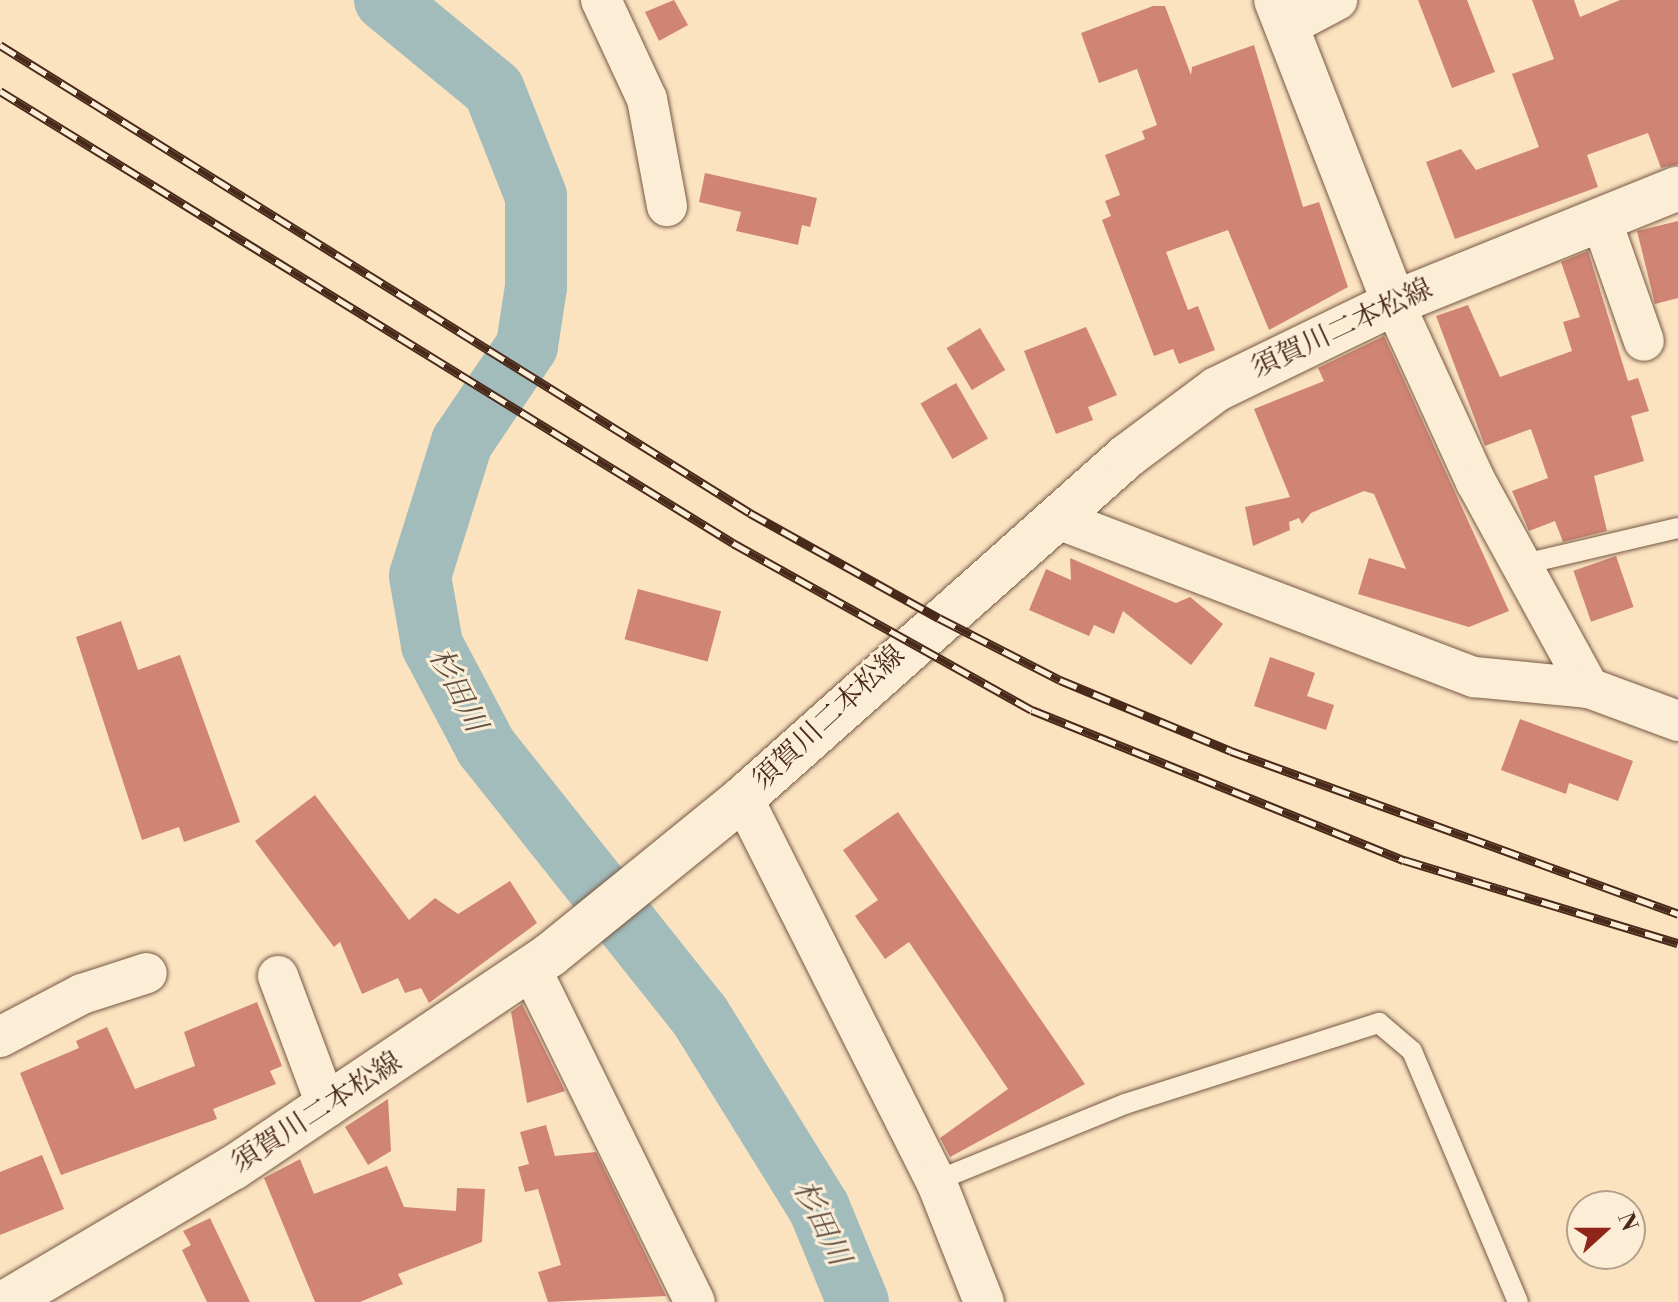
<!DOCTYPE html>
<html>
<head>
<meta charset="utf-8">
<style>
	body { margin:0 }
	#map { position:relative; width:1678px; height:1302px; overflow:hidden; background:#fbe3c0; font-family:"Libre Bodoni","Noto Serif JP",serif }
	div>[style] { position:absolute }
	.river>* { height:62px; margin:-31px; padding:0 31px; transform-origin:31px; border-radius:31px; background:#a2bcbc }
	.building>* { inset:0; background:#cf8474; transform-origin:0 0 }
	.roads { filter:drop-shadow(0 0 2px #765844) drop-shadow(0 0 2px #765844) }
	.lane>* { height:20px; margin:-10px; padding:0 10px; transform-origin:10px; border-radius:10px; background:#fcedd6 }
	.street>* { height:40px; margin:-20px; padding:0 20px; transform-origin:20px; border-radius:20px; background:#fcedd6 }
	.secondary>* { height:44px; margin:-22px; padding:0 22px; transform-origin:22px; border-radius:22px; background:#fcedd6 }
	.rail>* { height:9px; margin-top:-4.5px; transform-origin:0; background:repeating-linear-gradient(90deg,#fcedd6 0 18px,#492a1a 0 36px); box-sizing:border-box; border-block:2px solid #492a1a }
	span { translate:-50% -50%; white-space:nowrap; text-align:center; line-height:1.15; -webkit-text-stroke:6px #fcedd6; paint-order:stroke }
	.street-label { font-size:28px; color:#492a1a }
	.water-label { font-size:30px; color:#5f4e42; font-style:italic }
	.north { position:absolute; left:1566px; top:1190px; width:80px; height:80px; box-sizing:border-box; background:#fcedd6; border:2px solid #b49f8b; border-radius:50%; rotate:69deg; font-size:22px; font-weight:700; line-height:32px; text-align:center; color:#492a1a }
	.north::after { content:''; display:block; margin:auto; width:28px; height:36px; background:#8f2418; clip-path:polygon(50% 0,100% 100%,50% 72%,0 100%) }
</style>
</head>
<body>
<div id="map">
	<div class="river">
		<div style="left:385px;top:0;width:141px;rotate:39.5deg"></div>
		<div style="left:494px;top:90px;width:114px;rotate:68.4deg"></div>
		<div style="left:536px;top:196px;width:91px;rotate:90deg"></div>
		<div style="left:536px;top:287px;width:60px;rotate:98.7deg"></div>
		<div style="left:527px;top:346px;width:116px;rotate:124.1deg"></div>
		<div style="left:462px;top:442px;width:140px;rotate:107.4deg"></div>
		<div style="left:420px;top:576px;width:70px;rotate:80.1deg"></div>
		<div style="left:432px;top:645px;width:115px;rotate:62.1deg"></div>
		<div style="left:486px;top:747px;width:344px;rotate:51.5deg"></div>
		<div style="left:700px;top:1016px;width:226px;rotate:58.2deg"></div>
		<div style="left:819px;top:1208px;width:102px;rotate:67.5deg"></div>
	</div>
	<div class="building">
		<div style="clip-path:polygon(674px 0,688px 25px,659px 41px,645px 12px)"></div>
		<div style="clip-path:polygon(1418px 0,1467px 0,1495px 72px,1452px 88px)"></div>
		<div style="clip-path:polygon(1532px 0,1574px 0,1580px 17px,1620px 0,1678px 0,1678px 164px,1661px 168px,1648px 133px,1587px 155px,1598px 187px,1455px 239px,1426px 162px,1461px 149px,1476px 170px,1539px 147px,1512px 74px,1554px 59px)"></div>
		<div style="clip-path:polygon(1153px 6px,1165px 6px,1191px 75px,1192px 67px,1254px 45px,1303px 207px,1319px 202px,1348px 287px,1269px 330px,1228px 230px,1166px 252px,1188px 310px,1198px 306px,1215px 350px,1179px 364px,1173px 349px,1154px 356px,1102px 220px,1111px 216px,1105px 201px,1120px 195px,1105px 155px,1145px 139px,1142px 131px,1157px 125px,1137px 69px,1099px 83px,1081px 33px)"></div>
		<div style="clip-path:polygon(705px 173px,817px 198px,810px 227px,802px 225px,798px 245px,736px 231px,741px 212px,699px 202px)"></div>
		<div style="clip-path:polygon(1678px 221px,1678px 298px,1655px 304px,1637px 231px)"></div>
		<div style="clip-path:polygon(1588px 251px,1628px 381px,1638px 378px,1649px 411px,1631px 416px,1644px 461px,1594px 476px,1607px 531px,1563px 542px,1555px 521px,1529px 531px,1512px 491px,1548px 478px,1531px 429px,1485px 446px,1436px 316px,1468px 305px,1500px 377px,1572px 351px,1563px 322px,1580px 317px,1561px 262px)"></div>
		<div style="clip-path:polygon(1086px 327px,1117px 395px,1088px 407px,1093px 420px,1056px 434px,1024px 351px)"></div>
		<div style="left:980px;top:328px;width:49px;height:39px;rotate:59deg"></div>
		<div style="clip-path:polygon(1384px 336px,1509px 611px,1469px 627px,1358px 594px,1369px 558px,1406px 569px,1374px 494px,1364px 491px,1311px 513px,1302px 524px,1299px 518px,1289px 522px,1290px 530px,1253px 546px,1245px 507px,1290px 497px,1254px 409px,1324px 381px,1318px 368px)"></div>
		<div style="left:956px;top:383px;width:64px;height:41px;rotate:60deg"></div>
		<div style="left:1616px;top:556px;width:54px;height:45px;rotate:71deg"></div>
		<div style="clip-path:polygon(1070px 558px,1176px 603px,1190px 597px,1223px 624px,1191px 665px,1123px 611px,1114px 634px,1094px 625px,1089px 636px,1029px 610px,1046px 569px,1071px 580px)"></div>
		<div style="left:638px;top:589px;width:86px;height:52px;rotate:15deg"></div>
		<div style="clip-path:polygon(121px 621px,138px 670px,180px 655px,240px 822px,184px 842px,179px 827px,142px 840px,76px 637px)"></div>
		<div style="clip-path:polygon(1270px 657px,1315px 673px,1307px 696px,1334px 705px,1326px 730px,1254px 706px)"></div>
		<div style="clip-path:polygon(1520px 719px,1633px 761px,1618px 801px,1569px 783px,1566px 794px,1501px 770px)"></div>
		<div style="clip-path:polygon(315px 795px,409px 920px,435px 898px,458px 914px,510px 881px,537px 923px,429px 1003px,421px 988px,405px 993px,398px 978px,362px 994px,340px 942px,334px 947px,255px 841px)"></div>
		<div style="clip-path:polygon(898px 812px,1085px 1084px,950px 1157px,940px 1138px,1008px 1089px,909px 942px,885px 959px,855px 916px,878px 900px,843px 850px)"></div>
		<div style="clip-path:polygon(257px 1002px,282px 1066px,270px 1071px,276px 1084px,213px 1109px,217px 1119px,61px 1175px,20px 1073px,79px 1048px,76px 1041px,107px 1027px,135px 1089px,195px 1066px,184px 1032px)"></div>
		<div style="clip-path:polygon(522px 1004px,565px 1091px,527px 1103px,511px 1012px)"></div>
		<div style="clip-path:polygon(388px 1099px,391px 1151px,368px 1165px,345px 1127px)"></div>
		<div style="clip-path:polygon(546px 1125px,555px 1156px,596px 1152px,666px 1296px,548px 1302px,538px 1272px,561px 1265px,538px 1189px,525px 1192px,518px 1167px,529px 1164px,520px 1132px)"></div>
		<div style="clip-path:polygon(42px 1155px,64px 1209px,0 1235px,0 1172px)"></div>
		<div style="clip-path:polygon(300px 1159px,314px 1194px,387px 1166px,404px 1207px,456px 1211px,457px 1188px,485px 1189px,482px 1242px,398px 1274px,403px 1284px,360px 1302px,315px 1302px,264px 1178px)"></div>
		<div style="clip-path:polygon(210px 1218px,250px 1302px,207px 1302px,182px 1250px,191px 1245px,183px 1231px)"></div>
	</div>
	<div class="roads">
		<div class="lane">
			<div style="left:1520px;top:565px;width:162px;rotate:-13.2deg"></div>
			<div style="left:936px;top:1181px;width:204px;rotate:-22.2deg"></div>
			<div style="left:1125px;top:1104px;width:267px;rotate:-17.7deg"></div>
			<div style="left:1379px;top:1023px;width:43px;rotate:40.3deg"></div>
			<div style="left:1412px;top:1051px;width:272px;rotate:67.1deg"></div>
		</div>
		<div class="street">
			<div style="left:601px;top:0;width:109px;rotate:65.1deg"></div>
			<div style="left:647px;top:99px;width:109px;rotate:79.4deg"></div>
			<div style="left:1286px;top:27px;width:58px;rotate:-27.9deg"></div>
			<div style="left:1601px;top:219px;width:129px;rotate:70.6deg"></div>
			<div style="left:1394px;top:303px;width:197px;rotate:65.4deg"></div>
			<div style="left:1476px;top:482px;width:235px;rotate:61.3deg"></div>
			<div style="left:1060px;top:520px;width:443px;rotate:20.8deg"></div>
			<div style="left:1474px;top:677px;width:116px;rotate:5.5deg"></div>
			<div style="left:1589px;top:688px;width:95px;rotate:20.3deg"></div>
			<div style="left:743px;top:798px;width:429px;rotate:63.3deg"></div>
			<div style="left:936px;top:1181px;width:130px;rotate:68.4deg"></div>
			<div style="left:531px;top:969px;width:371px;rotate:63.8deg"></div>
			<div style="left:278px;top:976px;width:140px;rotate:69.5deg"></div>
			<div style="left:0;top:1037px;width:93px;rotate:-27.7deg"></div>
			<div style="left:82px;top:994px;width:68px;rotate:-17.9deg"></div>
		</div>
		<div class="secondary">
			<div style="left:1276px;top:0;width:325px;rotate:68.7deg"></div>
			<div style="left:6px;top:1302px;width:264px;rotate:-30.6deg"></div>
			<div style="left:233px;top:1168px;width:382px;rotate:-33.9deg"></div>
			<div style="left:550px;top:955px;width:249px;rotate:-39.1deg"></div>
			<div style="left:743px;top:798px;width:514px;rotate:-41.69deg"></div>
			<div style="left:1127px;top:456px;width:112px;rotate:-36.7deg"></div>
			<div style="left:1217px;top:389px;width:197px;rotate:-25.9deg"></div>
			<div style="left:1394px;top:303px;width:306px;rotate:-22deg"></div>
		</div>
	</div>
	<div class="rail">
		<div style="left:0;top:45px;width:884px;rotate:31.96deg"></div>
		<div style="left:750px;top:513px;width:216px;rotate:29.1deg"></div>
		<div style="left:939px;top:618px;width:136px;rotate:27.1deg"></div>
		<div style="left:1060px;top:680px;width:185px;rotate:22.5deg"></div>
		<div style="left:1231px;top:751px;width:476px;rotate:20deg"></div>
		<div style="left:0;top:91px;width:861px;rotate:31.66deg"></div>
		<div style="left:733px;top:543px;width:342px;rotate:29.2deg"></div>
		<div style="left:1032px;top:710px;width:401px;rotate:22deg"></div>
		<div style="left:1404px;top:860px;width:286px;rotate:16.9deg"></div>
	</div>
	<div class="street-label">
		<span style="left:1342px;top:329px;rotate:-25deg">須賀川二本松線</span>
		<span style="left:829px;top:718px;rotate:-43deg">須賀川二本松線</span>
		<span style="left:317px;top:1113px;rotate:-33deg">須賀川二本松線</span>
	</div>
	<div class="water-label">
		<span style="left:457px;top:690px;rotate:63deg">杉田川</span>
		<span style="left:821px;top:1223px;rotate:64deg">杉田川</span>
	</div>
	<div class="north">N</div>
</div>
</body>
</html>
